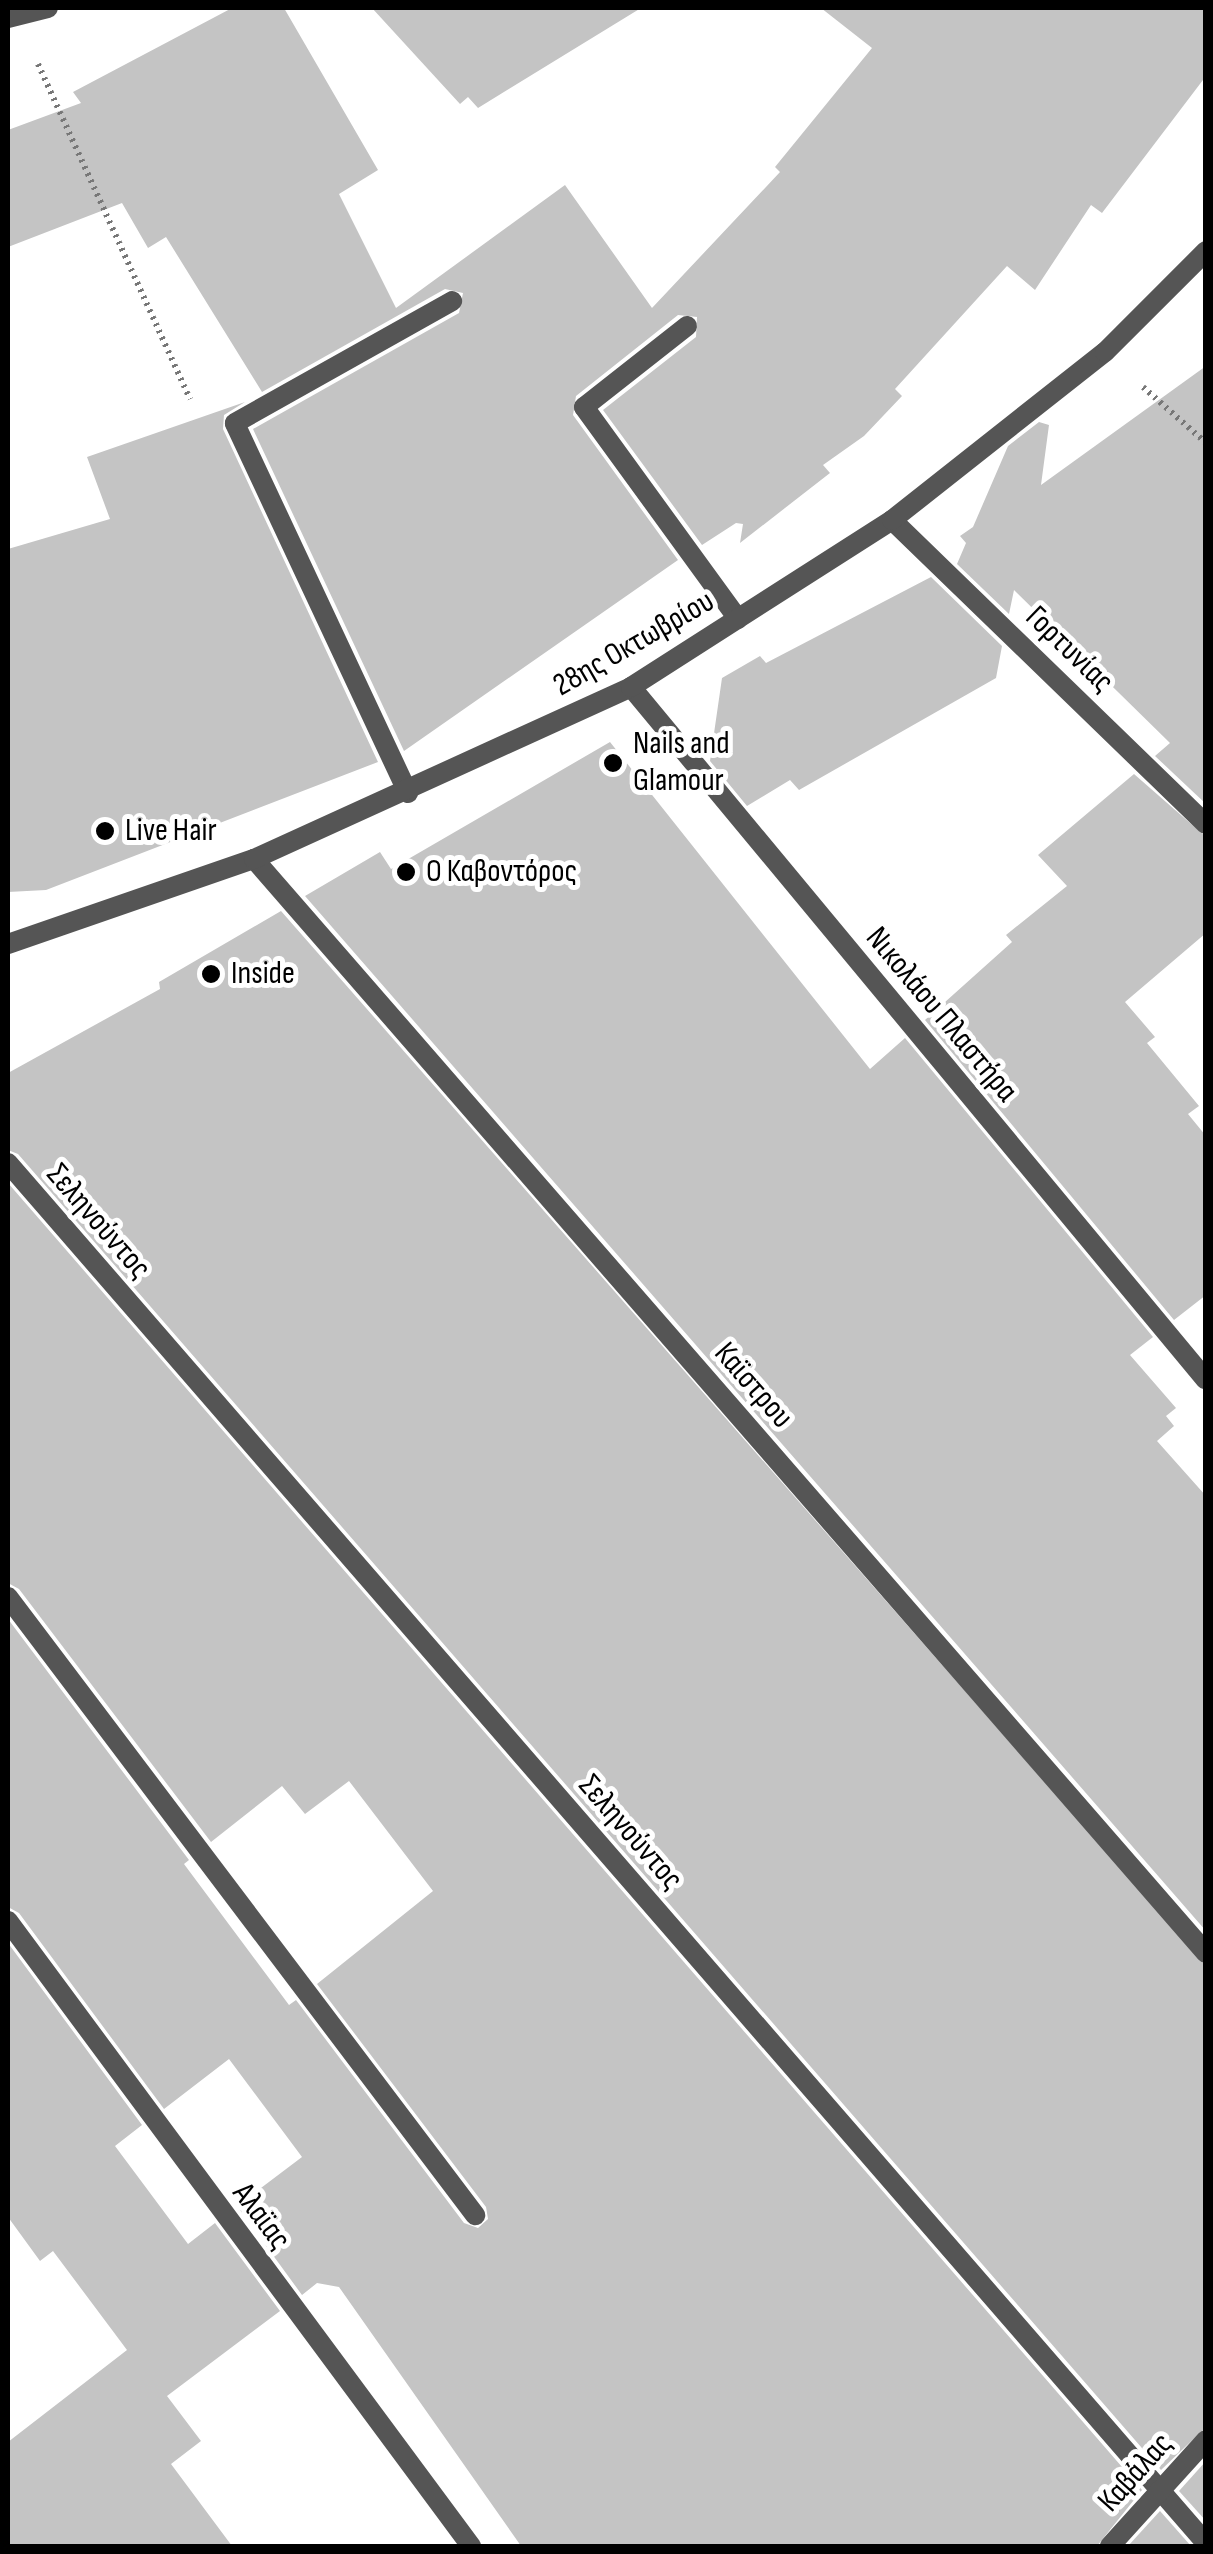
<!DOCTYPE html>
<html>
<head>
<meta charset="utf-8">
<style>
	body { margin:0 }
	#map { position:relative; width:1213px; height:2554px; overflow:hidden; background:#fff; font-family:"Sofia Sans Condensed",sans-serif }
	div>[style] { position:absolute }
	.building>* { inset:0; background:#c4c4c4 }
	.path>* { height:6px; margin-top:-3px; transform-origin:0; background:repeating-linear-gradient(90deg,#777 0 2.5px,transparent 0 7.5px) }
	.lane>* { height:20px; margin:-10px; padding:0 10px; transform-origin:10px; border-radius:10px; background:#555 }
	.street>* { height:20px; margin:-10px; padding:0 10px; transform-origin:10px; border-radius:10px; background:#555 }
	.dots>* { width:28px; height:28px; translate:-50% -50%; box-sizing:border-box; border:5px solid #fff; border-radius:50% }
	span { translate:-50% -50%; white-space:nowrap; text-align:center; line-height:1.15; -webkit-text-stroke:10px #fff; paint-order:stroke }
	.street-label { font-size:32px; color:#000 }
	.poi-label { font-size:32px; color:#000 }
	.left { translate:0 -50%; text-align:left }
	.frame { position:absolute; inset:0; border:10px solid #000; pointer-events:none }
</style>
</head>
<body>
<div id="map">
	<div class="building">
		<div style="clip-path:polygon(232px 8px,284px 8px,378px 170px,339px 194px,396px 308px,565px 185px,652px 308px,780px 172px,775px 167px,872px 48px,821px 8px,1206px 8px,1206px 76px,1102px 213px,1091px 205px,1035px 290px,1007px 266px,895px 389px,902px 396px,864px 436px,823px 465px,830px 473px,740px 543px,743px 524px,736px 523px,702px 545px,603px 410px,696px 337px,697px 317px,678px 315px,576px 396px,573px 415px,678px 560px,404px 751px,253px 429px,459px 313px,463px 293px,445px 289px,262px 392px,166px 237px,148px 248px,122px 203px,8px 247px,8px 130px,81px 103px,73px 92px)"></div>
		<div style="clip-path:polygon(372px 8px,641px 8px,478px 108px,468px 97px,460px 104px)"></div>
		<div style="clip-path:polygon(1206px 366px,1206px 804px,1155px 756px,1170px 743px,1014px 590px,1009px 614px,957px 564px,966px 543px,960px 536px,973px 527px,1008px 446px,1039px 422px,1049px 425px,1041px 485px)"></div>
		<div style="clip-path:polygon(245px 402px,224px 415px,223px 429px,378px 762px,46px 890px,8px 892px,8px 549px,110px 519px,87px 457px)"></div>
		<div style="clip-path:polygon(931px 577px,1002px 646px,996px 678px,799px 790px,790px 780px,747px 806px,710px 761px,722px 678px,760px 656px,766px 663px)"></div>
		<div style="clip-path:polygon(610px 742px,870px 1069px,905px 1038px,1153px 1337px,1130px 1355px,1176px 1408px,1166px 1416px,1174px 1426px,1157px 1441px,1206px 1496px,1206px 1931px,305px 896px,380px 852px,391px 869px)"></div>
		<div style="clip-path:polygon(1134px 774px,1206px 837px,1206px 933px,1125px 1002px,1155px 1037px,1147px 1043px,1199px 1106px,1188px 1114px,1206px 1136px,1206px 1295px,1174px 1320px,925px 1020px,1012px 942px,1006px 935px,1067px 886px,1038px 855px)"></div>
		<div style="clip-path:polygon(281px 911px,1206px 1966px,1206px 2427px,1161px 2470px,18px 1154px,8px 1150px,8px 1073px,160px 989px,159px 982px)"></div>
		<div style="clip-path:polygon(8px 1183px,1142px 2490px,1097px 2546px,521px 2546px,339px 2287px,317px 2283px,302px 2295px,237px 2206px,302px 2157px,229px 2059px,164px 2109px,19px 1913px,8px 1907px,8px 1619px,189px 1860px,184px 1864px,289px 2005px,296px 2000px,464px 2223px,478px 2228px,488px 2219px,486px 2207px,317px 1984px,433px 1891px,349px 1781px,305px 1814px,282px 1786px,211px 1842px,19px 1589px,8px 1583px)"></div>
		<div style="clip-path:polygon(8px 1943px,142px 2125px,115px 2146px,188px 2244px,215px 2223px,280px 2311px,167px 2396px,201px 2441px,171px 2464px,232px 2546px,8px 2546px,8px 2442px,127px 2350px,53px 2251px,40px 2261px,8px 2217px)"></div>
		<div style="clip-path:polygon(1206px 2461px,1206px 2521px,1179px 2491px)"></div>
		<div style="clip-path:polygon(1160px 2511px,1191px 2546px,1128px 2546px)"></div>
	</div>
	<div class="path">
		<div style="left:38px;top:64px;width:368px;rotate:65.6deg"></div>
		<div style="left:1143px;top:387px;width:84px;rotate:41.6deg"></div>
	</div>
	<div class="lane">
		<div style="left:687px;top:326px;width:131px;rotate:141.8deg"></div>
		<div style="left:584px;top:407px;width:262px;rotate:54deg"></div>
		<div style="left:408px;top:793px;width:408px;rotate:-115.1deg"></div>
		<div style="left:235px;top:423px;width:249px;rotate:-29.3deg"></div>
	</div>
	<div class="street">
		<div style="left:8px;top:18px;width:41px;rotate:-14deg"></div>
		<div style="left:892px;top:520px;width:437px;rotate:44.1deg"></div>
		<div style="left:631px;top:687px;width:900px;rotate:50.32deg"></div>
		<div style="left:254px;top:859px;width:1450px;rotate:48.97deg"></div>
		<div style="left:8px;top:944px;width:260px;rotate:-19.1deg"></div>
		<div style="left:254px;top:859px;width:414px;rotate:-24.5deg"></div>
		<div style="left:631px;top:687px;width:310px;rotate:-32.6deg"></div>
		<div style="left:892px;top:520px;width:271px;rotate:-38.3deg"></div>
		<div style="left:1105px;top:352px;width:143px;rotate:-45deg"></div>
		<div style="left:8px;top:1163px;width:1827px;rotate:49.04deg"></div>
		<div style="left:8px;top:1597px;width:775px;rotate:52.92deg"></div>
		<div style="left:8px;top:1921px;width:778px;rotate:53.47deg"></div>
		<div style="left:1110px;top:2546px;width:143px;rotate:-47.8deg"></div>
	</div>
	<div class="dots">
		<div style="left:613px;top:763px;background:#000"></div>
		<div style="left:105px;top:831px;background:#000"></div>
		<div style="left:406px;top:872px;background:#000"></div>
		<div style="left:211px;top:974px;background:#000"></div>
	</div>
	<div class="street-label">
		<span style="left:634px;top:644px;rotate:-30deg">28ης Οκτωβρίου</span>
		<span style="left:1069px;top:650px;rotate:44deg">Γορτυνίας</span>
		<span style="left:941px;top:1015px;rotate:50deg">Νικολάου Πλαστήρα</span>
		<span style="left:98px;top:1222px;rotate:49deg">Σεληνούντος</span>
		<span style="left:753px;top:1386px;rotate:49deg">Καϊστρου</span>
		<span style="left:630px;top:1833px;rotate:49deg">Σεληνούντος</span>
		<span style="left:261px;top:2217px;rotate:53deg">Αλαϊας</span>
		<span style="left:1136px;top:2473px;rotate:-48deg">Καβάλας</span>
	</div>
	<div class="poi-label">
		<span class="left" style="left:633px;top:763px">Nails and<br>Glamour</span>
		<span class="left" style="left:125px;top:831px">Live Hair</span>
		<span class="left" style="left:426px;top:872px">Ο Καβοντόρος</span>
		<span class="left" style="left:231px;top:974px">Inside</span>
	</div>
	<div class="frame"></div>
</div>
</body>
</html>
